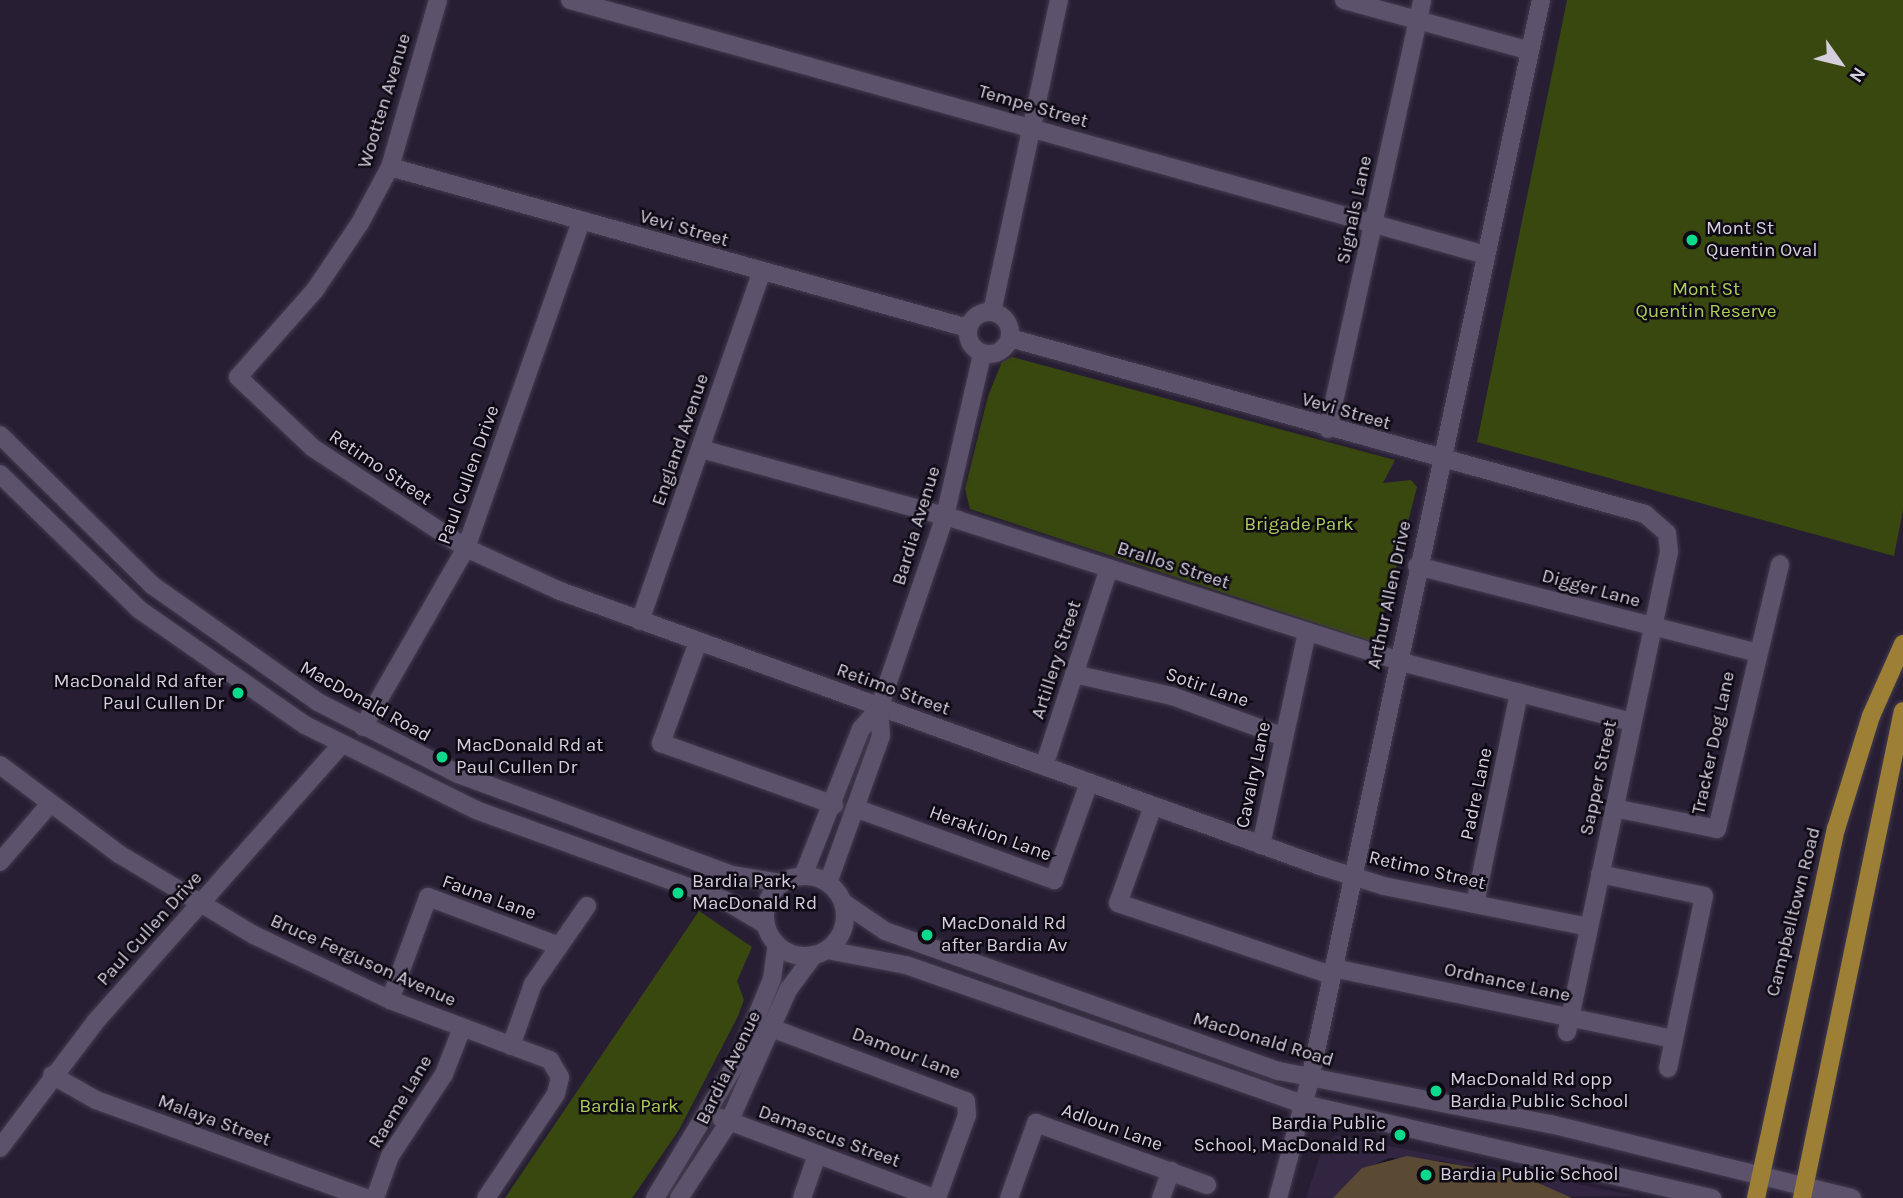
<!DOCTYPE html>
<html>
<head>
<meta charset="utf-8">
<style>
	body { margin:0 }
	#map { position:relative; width:1903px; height:1198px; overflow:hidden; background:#271e34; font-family:Karla,sans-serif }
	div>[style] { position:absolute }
	.built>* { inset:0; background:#312541 }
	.green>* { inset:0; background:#39480f }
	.shadow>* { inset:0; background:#0007 }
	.building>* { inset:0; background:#5a4a33 }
	.roads { filter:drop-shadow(0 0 2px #433b4d) drop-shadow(0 0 2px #433b4d) }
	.minor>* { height:18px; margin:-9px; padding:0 9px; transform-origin:9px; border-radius:9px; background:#5c526b }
	.minor>.ring { margin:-9px; padding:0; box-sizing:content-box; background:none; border:18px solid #5c526b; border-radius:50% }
	.major>* { height:18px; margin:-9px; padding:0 9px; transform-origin:9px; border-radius:9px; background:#9d8036 }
	.dots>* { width:19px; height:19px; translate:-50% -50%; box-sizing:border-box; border:4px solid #0e0a14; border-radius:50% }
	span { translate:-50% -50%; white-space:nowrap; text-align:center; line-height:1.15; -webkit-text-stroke:5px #0e0a14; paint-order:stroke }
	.street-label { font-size:19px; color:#d4cedd }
	.poi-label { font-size:19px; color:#d4cedd }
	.left { translate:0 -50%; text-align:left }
	.right { translate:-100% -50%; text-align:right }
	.park-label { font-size:19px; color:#accf5a }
	.north { position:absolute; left:1805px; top:28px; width:70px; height:70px; -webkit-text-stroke:5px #0e0a14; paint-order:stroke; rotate:124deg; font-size:19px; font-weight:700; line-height:28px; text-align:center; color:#d4cedd }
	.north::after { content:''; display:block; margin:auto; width:24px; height:32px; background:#d4cedd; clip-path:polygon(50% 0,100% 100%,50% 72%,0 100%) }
</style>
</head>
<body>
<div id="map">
	<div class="built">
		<div style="clip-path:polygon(1335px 1135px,1341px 1136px,1637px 1196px,1306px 1198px,1320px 1155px)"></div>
	</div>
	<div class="green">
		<div style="clip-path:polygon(1567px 0,1903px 0,1903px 510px,1894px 556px,1477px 442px)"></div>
		<div style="clip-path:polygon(1012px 357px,1395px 460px,1383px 483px,1411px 480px,1417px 487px,1380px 629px,1370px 641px,970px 509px,965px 489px,988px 396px,1002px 362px)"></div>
		<div style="clip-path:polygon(699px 911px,752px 947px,737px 981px,744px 1000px,738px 1016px,679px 1130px,632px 1198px,505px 1198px)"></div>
	</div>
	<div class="shadow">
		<div style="clip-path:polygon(1389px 1158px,1441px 1161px,1540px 1183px,1557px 1198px,1340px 1198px,1363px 1170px)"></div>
	</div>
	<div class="building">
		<div style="clip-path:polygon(1407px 1156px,1523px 1176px,1572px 1198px,1333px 1198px,1362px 1168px)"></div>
	</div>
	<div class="roads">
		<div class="minor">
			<div style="left:438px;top:0;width:174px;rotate:106deg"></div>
			<div style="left:390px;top:167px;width:64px;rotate:118.2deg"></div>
			<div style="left:360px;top:223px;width:81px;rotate:123.9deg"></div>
			<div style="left:315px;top:290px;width:116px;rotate:131.5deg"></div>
			<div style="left:238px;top:377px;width:103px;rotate:43.4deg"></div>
			<div style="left:313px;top:448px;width:183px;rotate:33.2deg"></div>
			<div style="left:466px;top:548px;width:103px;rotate:24.6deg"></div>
			<div style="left:560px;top:591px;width:811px;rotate:19.89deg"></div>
			<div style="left:1323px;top:867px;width:64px;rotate:17.3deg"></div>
			<div style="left:1384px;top:886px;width:209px;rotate:11.3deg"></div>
			<div style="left:570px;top:0;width:951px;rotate:15.56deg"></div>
			<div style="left:1344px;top:0;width:193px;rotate:15.3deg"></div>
			<div style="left:390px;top:167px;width:600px;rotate:15.57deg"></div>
			<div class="ring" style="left:968px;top:312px;width:24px;height:24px"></div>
			<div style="left:992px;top:312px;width:319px;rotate:-77.9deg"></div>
			<div style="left:1010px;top:338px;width:659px;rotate:15.49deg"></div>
			<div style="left:1645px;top:514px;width:29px;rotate:41deg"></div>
			<div style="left:1667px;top:533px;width:19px;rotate:84deg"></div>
			<div style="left:1669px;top:552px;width:491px;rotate:102deg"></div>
			<div style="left:1328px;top:429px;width:439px;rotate:-77.6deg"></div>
			<div style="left:0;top:435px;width:214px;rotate:44.6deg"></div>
			<div style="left:152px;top:585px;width:203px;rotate:35.2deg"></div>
			<div style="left:318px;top:702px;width:157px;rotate:27.2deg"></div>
			<div style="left:458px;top:774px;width:292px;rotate:20.2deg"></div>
			<div style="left:732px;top:875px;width:51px;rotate:9.1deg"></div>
			<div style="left:701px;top:449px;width:267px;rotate:15.4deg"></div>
			<div style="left:958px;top:520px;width:473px;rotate:17.7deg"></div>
			<div style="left:1409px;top:664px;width:230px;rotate:14.6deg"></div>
			<div style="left:0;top:474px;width:195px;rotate:44.2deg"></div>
			<div style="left:140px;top:610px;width:201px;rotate:34.9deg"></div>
			<div style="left:305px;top:725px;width:191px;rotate:26.4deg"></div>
			<div style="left:476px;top:810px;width:264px;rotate:19.9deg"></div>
			<div style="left:724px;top:900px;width:49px;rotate:30.8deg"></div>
			<div style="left:1417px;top:566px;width:349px;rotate:14.3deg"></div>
			<div style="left:640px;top:621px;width:368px;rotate:-70.8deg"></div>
			<div style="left:698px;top:642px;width:108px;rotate:110.1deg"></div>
			<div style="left:661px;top:743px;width:184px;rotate:19.7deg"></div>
			<div style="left:1074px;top:674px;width:100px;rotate:12.7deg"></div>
			<div style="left:1172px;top:696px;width:119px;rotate:20.1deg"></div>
			<div style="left:363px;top:727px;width:207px;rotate:-60.1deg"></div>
			<div style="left:466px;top:548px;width:346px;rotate:-70.6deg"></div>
			<div style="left:0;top:765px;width:149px;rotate:36.8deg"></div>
			<div style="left:119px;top:854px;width:157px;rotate:31deg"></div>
			<div style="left:254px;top:935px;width:151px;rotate:25.5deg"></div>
			<div style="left:390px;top:1000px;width:171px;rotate:20.6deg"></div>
			<div style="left:550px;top:1060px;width:20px;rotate:60deg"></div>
			<div style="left:560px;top:1077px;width:17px;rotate:103deg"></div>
			<div style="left:556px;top:1094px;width:125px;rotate:123.9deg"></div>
			<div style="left:1044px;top:766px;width:208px;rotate:-71.8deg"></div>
			<div style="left:1153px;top:806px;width:103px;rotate:109.8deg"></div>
			<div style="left:1118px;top:903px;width:225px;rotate:18.7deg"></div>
			<div style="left:855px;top:808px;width:212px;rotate:19.9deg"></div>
			<div style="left:1054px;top:880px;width:103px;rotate:-70.2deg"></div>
			<div style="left:1614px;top:808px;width:105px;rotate:11.5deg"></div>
			<div style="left:1717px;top:829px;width:272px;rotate:-76.6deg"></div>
			<div style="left:1261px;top:845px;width:218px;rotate:-77.8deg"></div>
			<div style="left:0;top:862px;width:75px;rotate:-49.3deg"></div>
			<div style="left:1600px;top:874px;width:106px;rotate:11.9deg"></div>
			<div style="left:1704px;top:896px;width:176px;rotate:101.8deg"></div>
			<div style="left:803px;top:876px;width:158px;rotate:-68.5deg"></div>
			<div style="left:861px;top:729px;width:28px;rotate:-49deg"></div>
			<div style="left:879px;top:708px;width:107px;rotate:-70.9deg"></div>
			<div style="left:914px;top:607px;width:96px;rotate:-71.2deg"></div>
			<div style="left:945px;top:516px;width:166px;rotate:-77.1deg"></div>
			<div class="ring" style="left:765px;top:876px;width:62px;height:62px"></div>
			<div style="left:828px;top:883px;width:156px;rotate:-70.2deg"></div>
			<div style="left:881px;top:736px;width:28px;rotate:-94deg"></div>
			<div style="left:844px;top:903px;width:50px;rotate:34.3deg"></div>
			<div style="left:885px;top:931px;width:418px;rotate:19.6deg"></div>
			<div style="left:1279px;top:1071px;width:276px;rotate:11.1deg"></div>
			<div style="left:1550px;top:1124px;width:311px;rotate:13.8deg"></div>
			<div style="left:1475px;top:904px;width:216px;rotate:-78.2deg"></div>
			<div style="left:827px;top:950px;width:80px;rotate:10.8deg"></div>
			<div style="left:906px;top:965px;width:422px;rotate:19.3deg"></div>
			<div style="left:1304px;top:1104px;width:419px;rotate:13deg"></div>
			<div style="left:1333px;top:968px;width:347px;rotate:11.8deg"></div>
			<div style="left:390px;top:1000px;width:110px;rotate:-69.7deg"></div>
			<div style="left:428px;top:897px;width:140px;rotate:20.5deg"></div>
			<div style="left:774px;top:1029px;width:205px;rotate:20.6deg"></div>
			<div style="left:966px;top:1101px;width:14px;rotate:86deg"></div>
			<div style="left:967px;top:1115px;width:88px;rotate:109.9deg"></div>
			<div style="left:511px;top:1046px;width:66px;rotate:-70.5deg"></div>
			<div style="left:533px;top:984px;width:95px;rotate:-55.3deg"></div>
			<div style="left:52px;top:1075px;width:51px;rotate:29.6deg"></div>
			<div style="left:96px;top:1100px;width:286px;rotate:20deg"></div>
			<div style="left:721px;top:1118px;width:228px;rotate:20.6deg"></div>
			<div style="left:0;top:1148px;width:159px;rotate:-52.9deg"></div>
			<div style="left:96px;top:1021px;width:369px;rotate:-48.4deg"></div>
			<div style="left:375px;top:1198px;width:45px;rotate:-70.3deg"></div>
			<div style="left:390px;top:1156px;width:98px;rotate:-56.6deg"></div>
			<div style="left:444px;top:1074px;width:49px;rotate:-68.6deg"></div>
			<div style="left:655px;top:1198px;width:165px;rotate:-58.9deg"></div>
			<div style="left:740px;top:1057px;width:84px;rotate:-67.7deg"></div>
			<div style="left:772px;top:979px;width:34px;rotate:-82deg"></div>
			<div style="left:679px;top:1198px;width:91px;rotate:-56.7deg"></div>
			<div style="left:729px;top:1122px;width:145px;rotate:-65.9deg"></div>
			<div style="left:788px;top:990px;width:44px;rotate:-53.4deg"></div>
			<div style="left:802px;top:1198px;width:46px;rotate:-70.8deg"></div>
			<div style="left:1009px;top:1198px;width:80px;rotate:-70.2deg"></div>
			<div style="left:1036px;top:1123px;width:182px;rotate:19.9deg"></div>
			<div style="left:1161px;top:1198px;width:29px;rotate:-70deg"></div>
			<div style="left:1278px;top:1198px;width:123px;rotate:-74.9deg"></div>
			<div style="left:1310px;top:1079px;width:1103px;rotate:-77.92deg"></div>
		</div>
		<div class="major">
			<div style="left:1756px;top:1198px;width:378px;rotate:-77.8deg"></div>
			<div style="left:1836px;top:829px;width:118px;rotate:-72.8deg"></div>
			<div style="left:1871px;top:716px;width:79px;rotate:-66deg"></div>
			<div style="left:1802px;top:1198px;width:497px;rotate:-78.3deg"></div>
		</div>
	</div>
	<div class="dots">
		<div style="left:1692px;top:240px;background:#0bd98b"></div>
		<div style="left:238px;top:693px;background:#0bd98b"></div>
		<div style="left:442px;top:757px;background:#0bd98b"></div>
		<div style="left:678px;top:893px;background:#0bd98b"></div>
		<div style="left:927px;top:935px;background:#0bd98b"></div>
		<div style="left:1436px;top:1091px;background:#0bd98b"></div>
		<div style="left:1400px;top:1135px;background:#0bd98b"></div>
		<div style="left:1426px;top:1175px;background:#0bd98b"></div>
	</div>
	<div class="street-label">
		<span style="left:385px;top:101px;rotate:-73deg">Wootten Avenue</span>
		<span style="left:1033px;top:107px;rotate:16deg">Tempe Street</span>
		<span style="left:1355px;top:210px;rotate:-78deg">Signals Lane</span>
		<span style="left:684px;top:229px;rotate:16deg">Vevi Street</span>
		<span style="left:1346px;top:412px;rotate:16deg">Vevi Street</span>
		<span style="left:681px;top:440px;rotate:-71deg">England Avenue</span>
		<span style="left:380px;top:468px;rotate:34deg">Retimo Street</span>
		<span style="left:469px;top:475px;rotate:-70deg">Paul Cullen Drive</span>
		<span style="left:917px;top:526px;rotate:-73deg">Bardia Avenue</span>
		<span style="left:1173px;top:566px;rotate:18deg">Brallos Street</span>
		<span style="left:1591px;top:589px;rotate:15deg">Digger Lane</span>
		<span style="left:1390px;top:595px;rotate:-78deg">Arthur Allen Drive</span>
		<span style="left:1057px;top:660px;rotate:-72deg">Artillery Street</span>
		<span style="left:1207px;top:688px;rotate:19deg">Sotir Lane</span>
		<span style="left:893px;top:690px;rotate:20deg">Retimo Street</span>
		<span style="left:365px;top:702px;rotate:29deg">MacDonald Road</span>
		<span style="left:1714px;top:743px;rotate:-78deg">Tracker Dog Lane</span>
		<span style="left:1254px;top:775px;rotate:-78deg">Cavalry Lane</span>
		<span style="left:1599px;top:778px;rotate:-78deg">Sapper Street</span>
		<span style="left:1477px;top:794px;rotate:-78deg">Padre Lane</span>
		<span style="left:990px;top:834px;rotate:20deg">Heraklion Lane</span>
		<span style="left:1427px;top:871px;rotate:13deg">Retimo Street</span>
		<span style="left:489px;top:898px;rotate:20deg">Fauna Lane</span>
		<span style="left:1794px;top:912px;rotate:-76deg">Campbelltown Road</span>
		<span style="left:150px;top:929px;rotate:-48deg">Paul Cullen Drive</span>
		<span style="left:363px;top:961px;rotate:24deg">Bruce Ferguson Avenue</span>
		<span style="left:1507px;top:983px;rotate:12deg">Ordnance Lane</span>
		<span style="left:1263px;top:1040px;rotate:17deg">MacDonald Road</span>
		<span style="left:906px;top:1054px;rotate:21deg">Damour Lane</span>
		<span style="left:729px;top:1068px;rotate:-64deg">Bardia Avenue</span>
		<span style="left:401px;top:1102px;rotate:-59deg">Raeme Lane</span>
		<span style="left:214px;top:1121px;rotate:20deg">Malaya Street</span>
		<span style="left:1112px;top:1128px;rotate:20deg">Adloun Lane</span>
		<span style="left:829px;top:1137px;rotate:20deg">Damascus Street</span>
	</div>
	<div class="poi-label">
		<span class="left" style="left:1706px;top:240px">Mont St<br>Quentin Oval</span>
		<span class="right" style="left:224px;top:693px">MacDonald Rd after<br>Paul Cullen Dr</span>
		<span class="left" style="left:456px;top:757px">MacDonald Rd at<br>Paul Cullen Dr</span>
		<span class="left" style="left:692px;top:893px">Bardia Park,<br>MacDonald Rd</span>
		<span class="left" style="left:941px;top:935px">MacDonald Rd<br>after Bardia Av</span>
		<span class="left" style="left:1450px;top:1091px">MacDonald Rd opp<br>Bardia Public School</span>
		<span class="right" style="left:1386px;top:1135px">Bardia Public<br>School, MacDonald Rd</span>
		<span class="left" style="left:1440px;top:1175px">Bardia Public School</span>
	</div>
	<div class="park-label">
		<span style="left:1706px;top:301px">Mont St<br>Quentin Reserve</span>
		<span style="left:1299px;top:525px">Brigade Park</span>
		<span style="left:629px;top:1107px">Bardia Park</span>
	</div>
	<div class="north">N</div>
</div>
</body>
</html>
